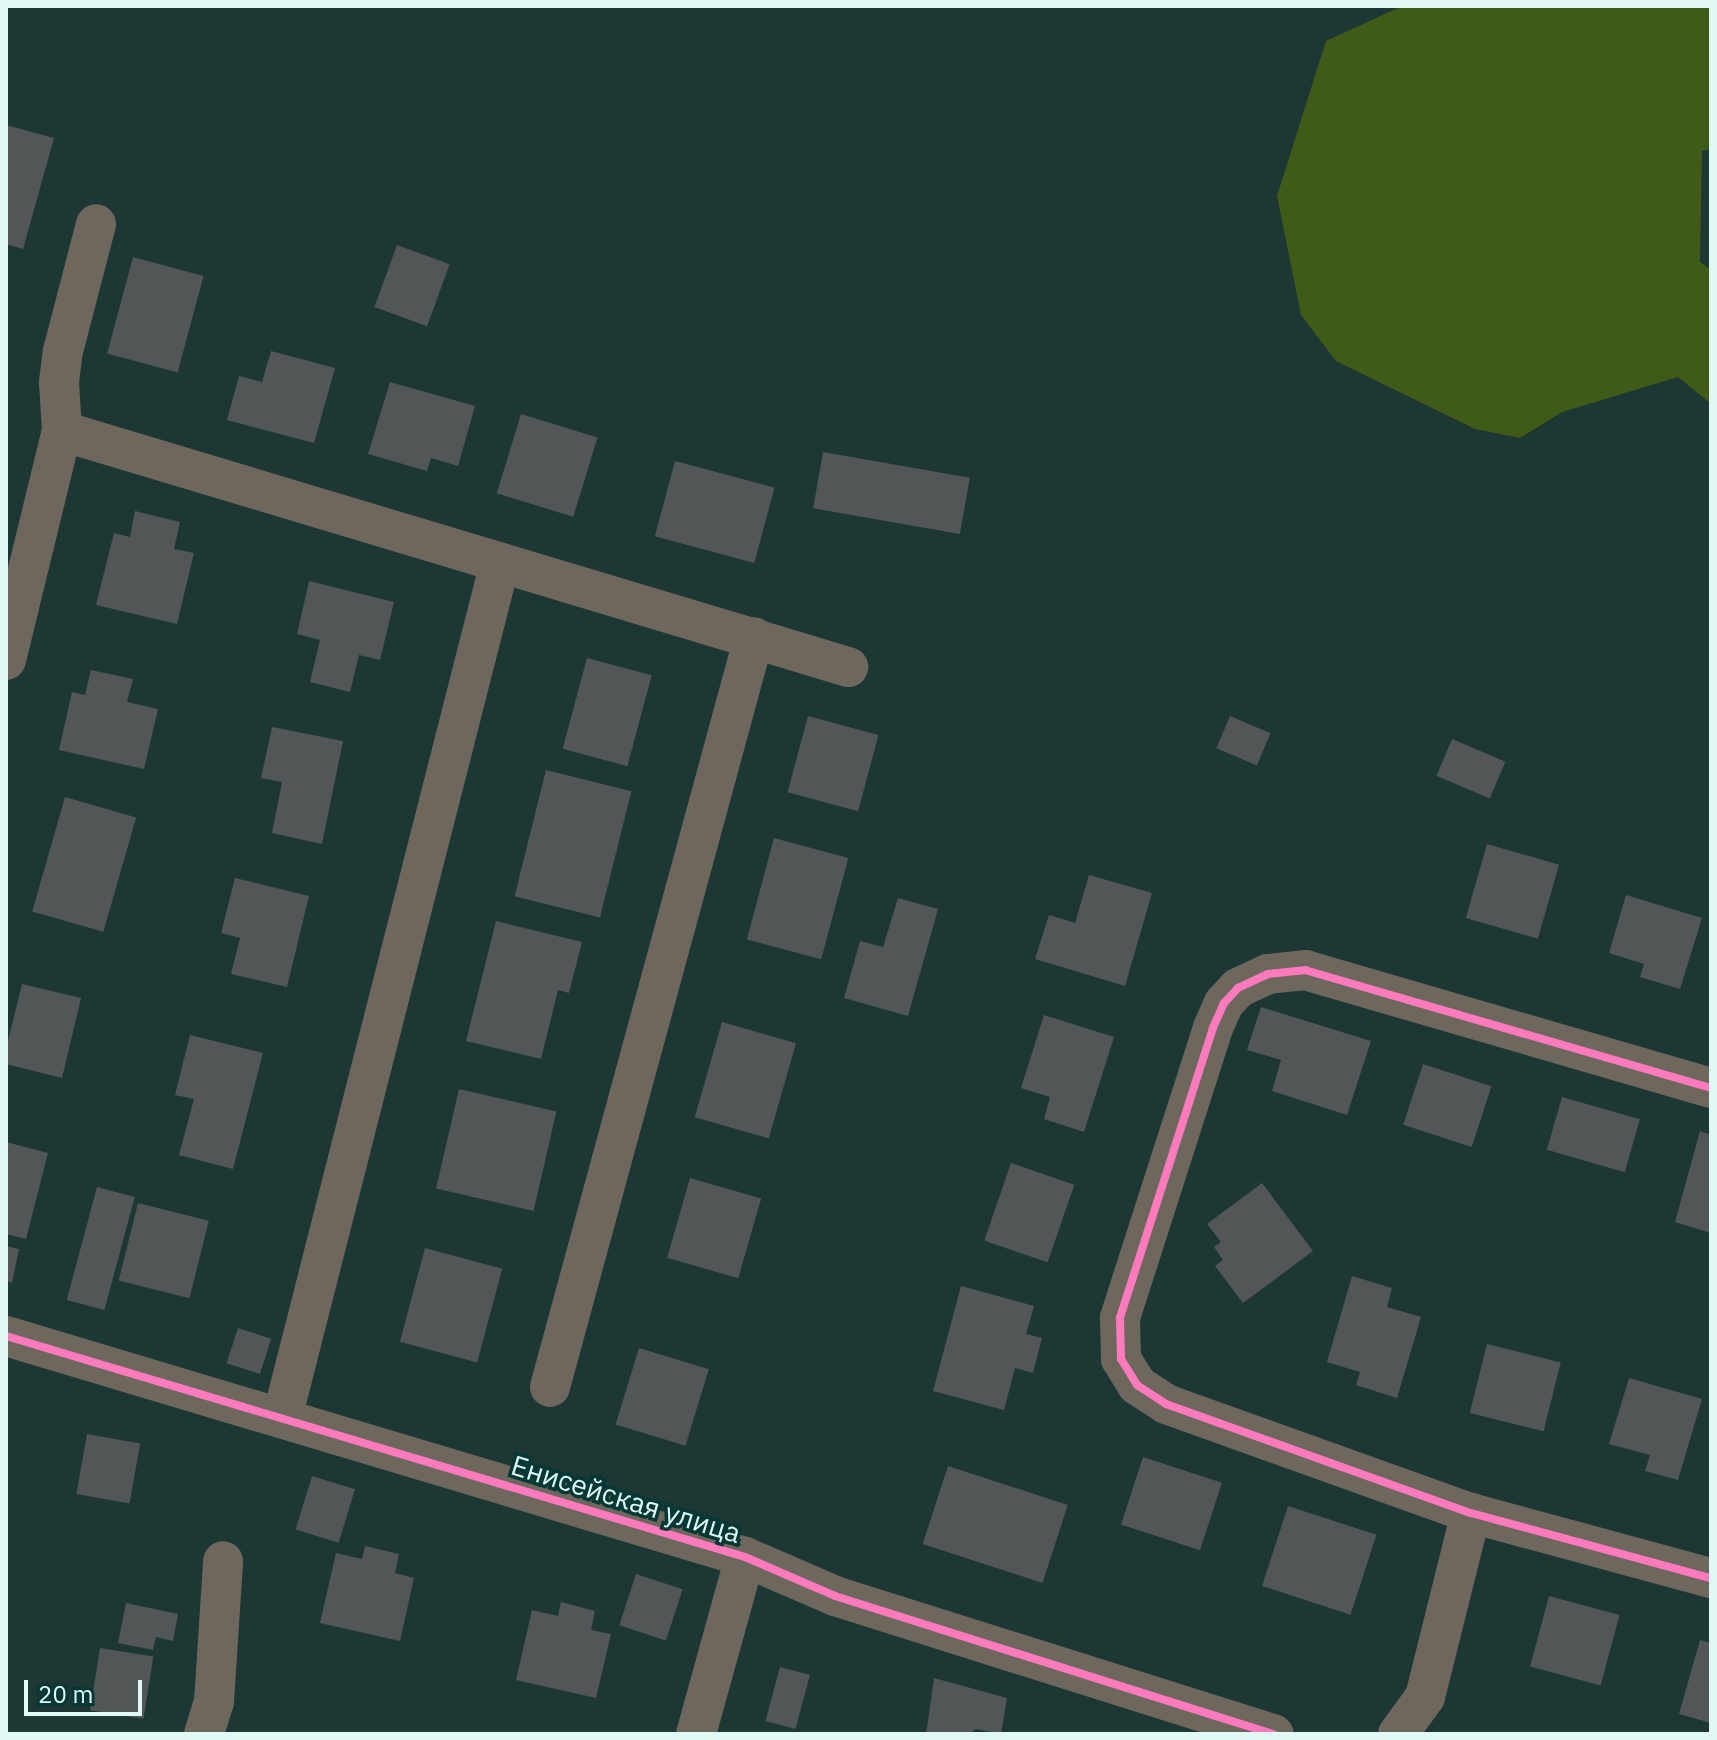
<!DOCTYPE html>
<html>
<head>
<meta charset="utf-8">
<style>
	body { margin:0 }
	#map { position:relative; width:1717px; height:1740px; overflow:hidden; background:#1d3735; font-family:"IBM Plex Sans",sans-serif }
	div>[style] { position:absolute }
	.green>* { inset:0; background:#405a17 }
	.building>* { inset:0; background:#525657; transform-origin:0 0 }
	.minor>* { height:40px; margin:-20px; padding:0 20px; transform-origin:20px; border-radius:20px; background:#6d675e }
	.cycleway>* { height:8px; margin:-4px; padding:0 4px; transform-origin:4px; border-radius:4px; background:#fd7abc }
	span { translate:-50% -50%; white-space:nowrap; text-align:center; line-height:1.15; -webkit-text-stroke:7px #043834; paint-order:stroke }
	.street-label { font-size:28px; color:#e1f9f6 }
	.frame { position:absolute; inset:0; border:8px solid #e1f9f6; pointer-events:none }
	.scale { position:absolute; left:24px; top:1680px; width:118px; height:36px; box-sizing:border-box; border:4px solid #e1f9f6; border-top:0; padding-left:10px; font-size:24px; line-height:28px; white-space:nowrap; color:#e1f9f6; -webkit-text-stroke:6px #043834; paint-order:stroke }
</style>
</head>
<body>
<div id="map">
	<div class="green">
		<div style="clip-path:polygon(1402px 6px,1711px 6px,1711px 149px,1702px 151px,1700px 262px,1711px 270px,1711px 404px,1678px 377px,1562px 412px,1520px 438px,1475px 429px,1336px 361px,1301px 315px,1277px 196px,1326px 41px)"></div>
	</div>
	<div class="building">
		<div style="clip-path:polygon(6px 125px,54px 138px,23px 249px,6px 244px)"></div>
		<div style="left:397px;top:245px;width:56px;height:66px;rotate:20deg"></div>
		<div style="left:133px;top:257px;width:73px;height:100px;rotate:15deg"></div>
		<div style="clip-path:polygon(271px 351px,335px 368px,314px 443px,227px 420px,239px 376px,262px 382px)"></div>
		<div style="clip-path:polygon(390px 382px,475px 406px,458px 466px,431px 458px,427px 471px,368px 454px)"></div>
		<div style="left:521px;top:414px;width:80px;height:83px;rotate:17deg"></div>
		<div style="left:823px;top:452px;width:149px;height:57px;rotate:10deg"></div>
		<div style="left:675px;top:461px;width:103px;height:78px;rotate:15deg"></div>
		<div style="clip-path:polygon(135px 511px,180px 522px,174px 549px,194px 553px,177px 624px,96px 605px,114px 533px,130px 537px)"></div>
		<div style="clip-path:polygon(309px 581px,394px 602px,380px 660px,359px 655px,350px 692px,310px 682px,320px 640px,297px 634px)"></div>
		<div style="left:587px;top:658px;width:67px;height:94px;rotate:15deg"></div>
		<div style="clip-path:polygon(91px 670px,133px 679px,127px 702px,158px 709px,144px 769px,59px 750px,72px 692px,85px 695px)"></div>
		<div style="left:808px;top:716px;width:73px;height:79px;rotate:15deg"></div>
		<div style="left:1230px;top:716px;width:44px;height:35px;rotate:23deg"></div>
		<div style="clip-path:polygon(272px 727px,343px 741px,322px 844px,272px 833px,282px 782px,261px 778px)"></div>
		<div style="left:1452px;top:739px;width:58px;height:40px;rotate:23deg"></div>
		<div style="left:546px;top:770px;width:88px;height:130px;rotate:14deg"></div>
		<div style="left:65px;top:797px;width:74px;height:119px;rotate:16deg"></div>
		<div style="left:774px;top:838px;width:77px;height:105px;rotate:15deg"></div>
		<div style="left:1487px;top:844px;width:75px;height:77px;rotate:16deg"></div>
		<div style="clip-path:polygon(1089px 875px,1152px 893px,1125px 986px,1035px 959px,1049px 915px,1075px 923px)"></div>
		<div style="clip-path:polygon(235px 878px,309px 896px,287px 987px,231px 974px,240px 938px,221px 933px)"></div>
		<div style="clip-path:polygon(1626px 895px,1702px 918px,1680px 989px,1640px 977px,1644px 964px,1609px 953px)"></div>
		<div style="clip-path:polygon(898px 898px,938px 909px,908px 1016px,844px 998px,860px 941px,883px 947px)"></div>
		<div style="clip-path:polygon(496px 921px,582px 942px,569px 993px,558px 990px,541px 1059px,466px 1041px)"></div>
		<div style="clip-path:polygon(22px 984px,81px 998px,62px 1078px,6px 1064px,6px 1049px)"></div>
		<div style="clip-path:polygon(1261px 1007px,1371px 1041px,1347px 1115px,1272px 1091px,1281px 1060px,1247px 1050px)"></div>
		<div style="clip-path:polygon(1044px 1015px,1114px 1037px,1084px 1132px,1044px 1119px,1050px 1097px,1021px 1088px)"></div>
		<div style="left:722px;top:1022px;width:77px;height:99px;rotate:16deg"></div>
		<div style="clip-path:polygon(190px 1035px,263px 1053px,233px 1169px,179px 1155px,194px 1099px,175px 1095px)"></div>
		<div style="left:1423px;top:1064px;width:72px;height:64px;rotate:18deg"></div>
		<div style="left:459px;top:1089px;width:100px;height:102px;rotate:13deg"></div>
		<div style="left:1562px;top:1097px;width:81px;height:55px;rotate:16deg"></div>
		<div style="clip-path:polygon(1700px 1131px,1711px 1135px,1711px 1233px,1675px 1222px)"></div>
		<div style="clip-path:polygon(6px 1142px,48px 1153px,26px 1239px,6px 1234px)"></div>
		<div style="left:1011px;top:1163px;width:67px;height:82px;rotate:19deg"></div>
		<div style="left:690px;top:1178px;width:74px;height:83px;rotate:16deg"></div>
		<div style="clip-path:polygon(1262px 1183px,1313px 1251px,1243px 1303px,1215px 1266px,1223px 1260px,1214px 1247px,1221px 1242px,1207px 1224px)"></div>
		<div style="left:97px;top:1187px;width:39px;height:117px;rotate:15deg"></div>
		<div style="left:138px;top:1203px;width:73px;height:80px;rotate:14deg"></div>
		<div style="clip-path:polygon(6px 1246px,19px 1249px,12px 1283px,6px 1281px)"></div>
		<div style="left:425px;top:1248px;width:80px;height:97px;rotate:15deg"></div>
		<div style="clip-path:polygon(1352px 1276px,1392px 1288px,1387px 1307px,1421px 1317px,1397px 1398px,1356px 1385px,1360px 1372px,1327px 1362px)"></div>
		<div style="clip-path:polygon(961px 1286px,1034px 1306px,1026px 1334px,1042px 1338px,1033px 1373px,1015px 1368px,1004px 1410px,933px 1391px)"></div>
		<div style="left:238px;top:1328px;width:35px;height:37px;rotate:18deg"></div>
		<div style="left:1487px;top:1344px;width:76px;height:71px;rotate:14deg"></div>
		<div style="left:639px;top:1348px;width:73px;height:80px;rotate:17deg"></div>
		<div style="clip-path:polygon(1629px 1378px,1702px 1399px,1678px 1480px,1645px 1471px,1650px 1455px,1609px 1444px)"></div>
		<div style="left:87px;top:1434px;width:54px;height:61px;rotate:10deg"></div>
		<div style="left:1143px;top:1457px;width:83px;height:71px;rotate:18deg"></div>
		<div style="left:948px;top:1466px;width:126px;height:82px;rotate:18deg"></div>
		<div style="left:312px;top:1476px;width:45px;height:56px;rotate:17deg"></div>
		<div style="left:1288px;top:1506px;width:93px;height:84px;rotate:18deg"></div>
		<div style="clip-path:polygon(365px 1546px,399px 1554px,395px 1573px,414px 1578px,400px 1641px,320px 1623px,336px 1553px,362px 1559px)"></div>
		<div style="left:636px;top:1574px;width:49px;height:54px;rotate:18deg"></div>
		<div style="left:1549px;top:1596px;width:73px;height:73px;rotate:15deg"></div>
		<div style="clip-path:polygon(561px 1602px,595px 1611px,591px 1630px,611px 1634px,596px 1698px,516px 1680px,532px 1610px,558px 1616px)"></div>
		<div style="clip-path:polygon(126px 1603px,178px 1614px,173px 1641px,156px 1637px,153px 1650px,118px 1643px)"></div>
		<div style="clip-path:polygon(1700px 1640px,1711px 1643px,1711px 1723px,1679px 1714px)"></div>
		<div style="left:100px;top:1648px;width:54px;height:63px;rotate:9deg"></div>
		<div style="left:780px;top:1667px;width:31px;height:56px;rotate:15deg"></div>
		<div style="clip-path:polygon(934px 1678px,1007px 1698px,1001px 1734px,976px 1729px,969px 1734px,926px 1734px)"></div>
	</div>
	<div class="minor">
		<div style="left:62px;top:431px;width:821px;rotate:16.71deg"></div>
		<div style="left:6px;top:660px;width:236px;rotate:-76.3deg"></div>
		<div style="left:62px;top:431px;width:49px;rotate:-93.5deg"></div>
		<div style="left:59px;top:382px;width:31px;rotate:-83deg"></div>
		<div style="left:63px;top:351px;width:131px;rotate:-75.4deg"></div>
		<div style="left:1711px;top:1088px;width:422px;rotate:-163.8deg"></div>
		<div style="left:1306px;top:970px;width:38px;rotate:174deg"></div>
		<div style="left:1268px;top:974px;width:33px;rotate:155deg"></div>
		<div style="left:1238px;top:988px;width:21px;rotate:133deg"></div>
		<div style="left:1224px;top:1003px;width:27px;rotate:114deg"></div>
		<div style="left:1213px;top:1028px;width:305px;rotate:107.8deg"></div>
		<div style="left:1120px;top:1318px;width:41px;rotate:88.6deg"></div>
		<div style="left:1121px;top:1359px;width:31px;rotate:58deg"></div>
		<div style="left:1137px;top:1385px;width:35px;rotate:33deg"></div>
		<div style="left:1166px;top:1404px;width:324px;rotate:19.7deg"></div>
		<div style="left:1471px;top:1513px;width:249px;rotate:15.2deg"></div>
		<div style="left:6px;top:1336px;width:771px;rotate:16.65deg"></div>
		<div style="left:745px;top:1557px;width:98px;rotate:23.4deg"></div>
		<div style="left:835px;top:1596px;width:460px;rotate:17.5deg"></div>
		<div style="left:550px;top:1387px;width:777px;rotate:-74.78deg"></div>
		<div style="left:282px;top:1418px;width:882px;rotate:-75.7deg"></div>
		<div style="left:204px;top:1734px;width:34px;rotate:-73deg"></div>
		<div style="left:214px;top:1702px;width:141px;rotate:-86.3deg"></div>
		<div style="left:696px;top:1734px;width:184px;rotate:-74.5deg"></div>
		<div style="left:1398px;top:1734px;width:46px;rotate:-53.9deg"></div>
		<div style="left:1425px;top:1697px;width:190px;rotate:-76deg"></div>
	</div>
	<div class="cycleway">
		<div style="left:1711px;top:1088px;width:422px;rotate:-163.8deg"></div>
		<div style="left:1306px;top:970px;width:38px;rotate:174deg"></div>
		<div style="left:1268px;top:974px;width:33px;rotate:155deg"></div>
		<div style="left:1238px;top:988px;width:21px;rotate:133deg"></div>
		<div style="left:1224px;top:1003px;width:27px;rotate:114deg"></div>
		<div style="left:1213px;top:1028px;width:305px;rotate:107.8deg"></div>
		<div style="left:1120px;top:1318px;width:41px;rotate:88.6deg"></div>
		<div style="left:1121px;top:1359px;width:31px;rotate:58deg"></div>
		<div style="left:1137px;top:1385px;width:35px;rotate:33deg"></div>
		<div style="left:1166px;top:1404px;width:324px;rotate:19.7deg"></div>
		<div style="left:1471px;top:1513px;width:249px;rotate:15.2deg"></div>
		<div style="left:6px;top:1336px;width:771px;rotate:16.65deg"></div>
		<div style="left:745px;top:1557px;width:98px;rotate:23.4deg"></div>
		<div style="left:835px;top:1596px;width:460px;rotate:17.5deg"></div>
	</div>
	<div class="street-label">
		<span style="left:626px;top:1499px;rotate:17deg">Енисейская улица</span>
	</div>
	<div class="frame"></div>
	<div class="scale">20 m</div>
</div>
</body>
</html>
